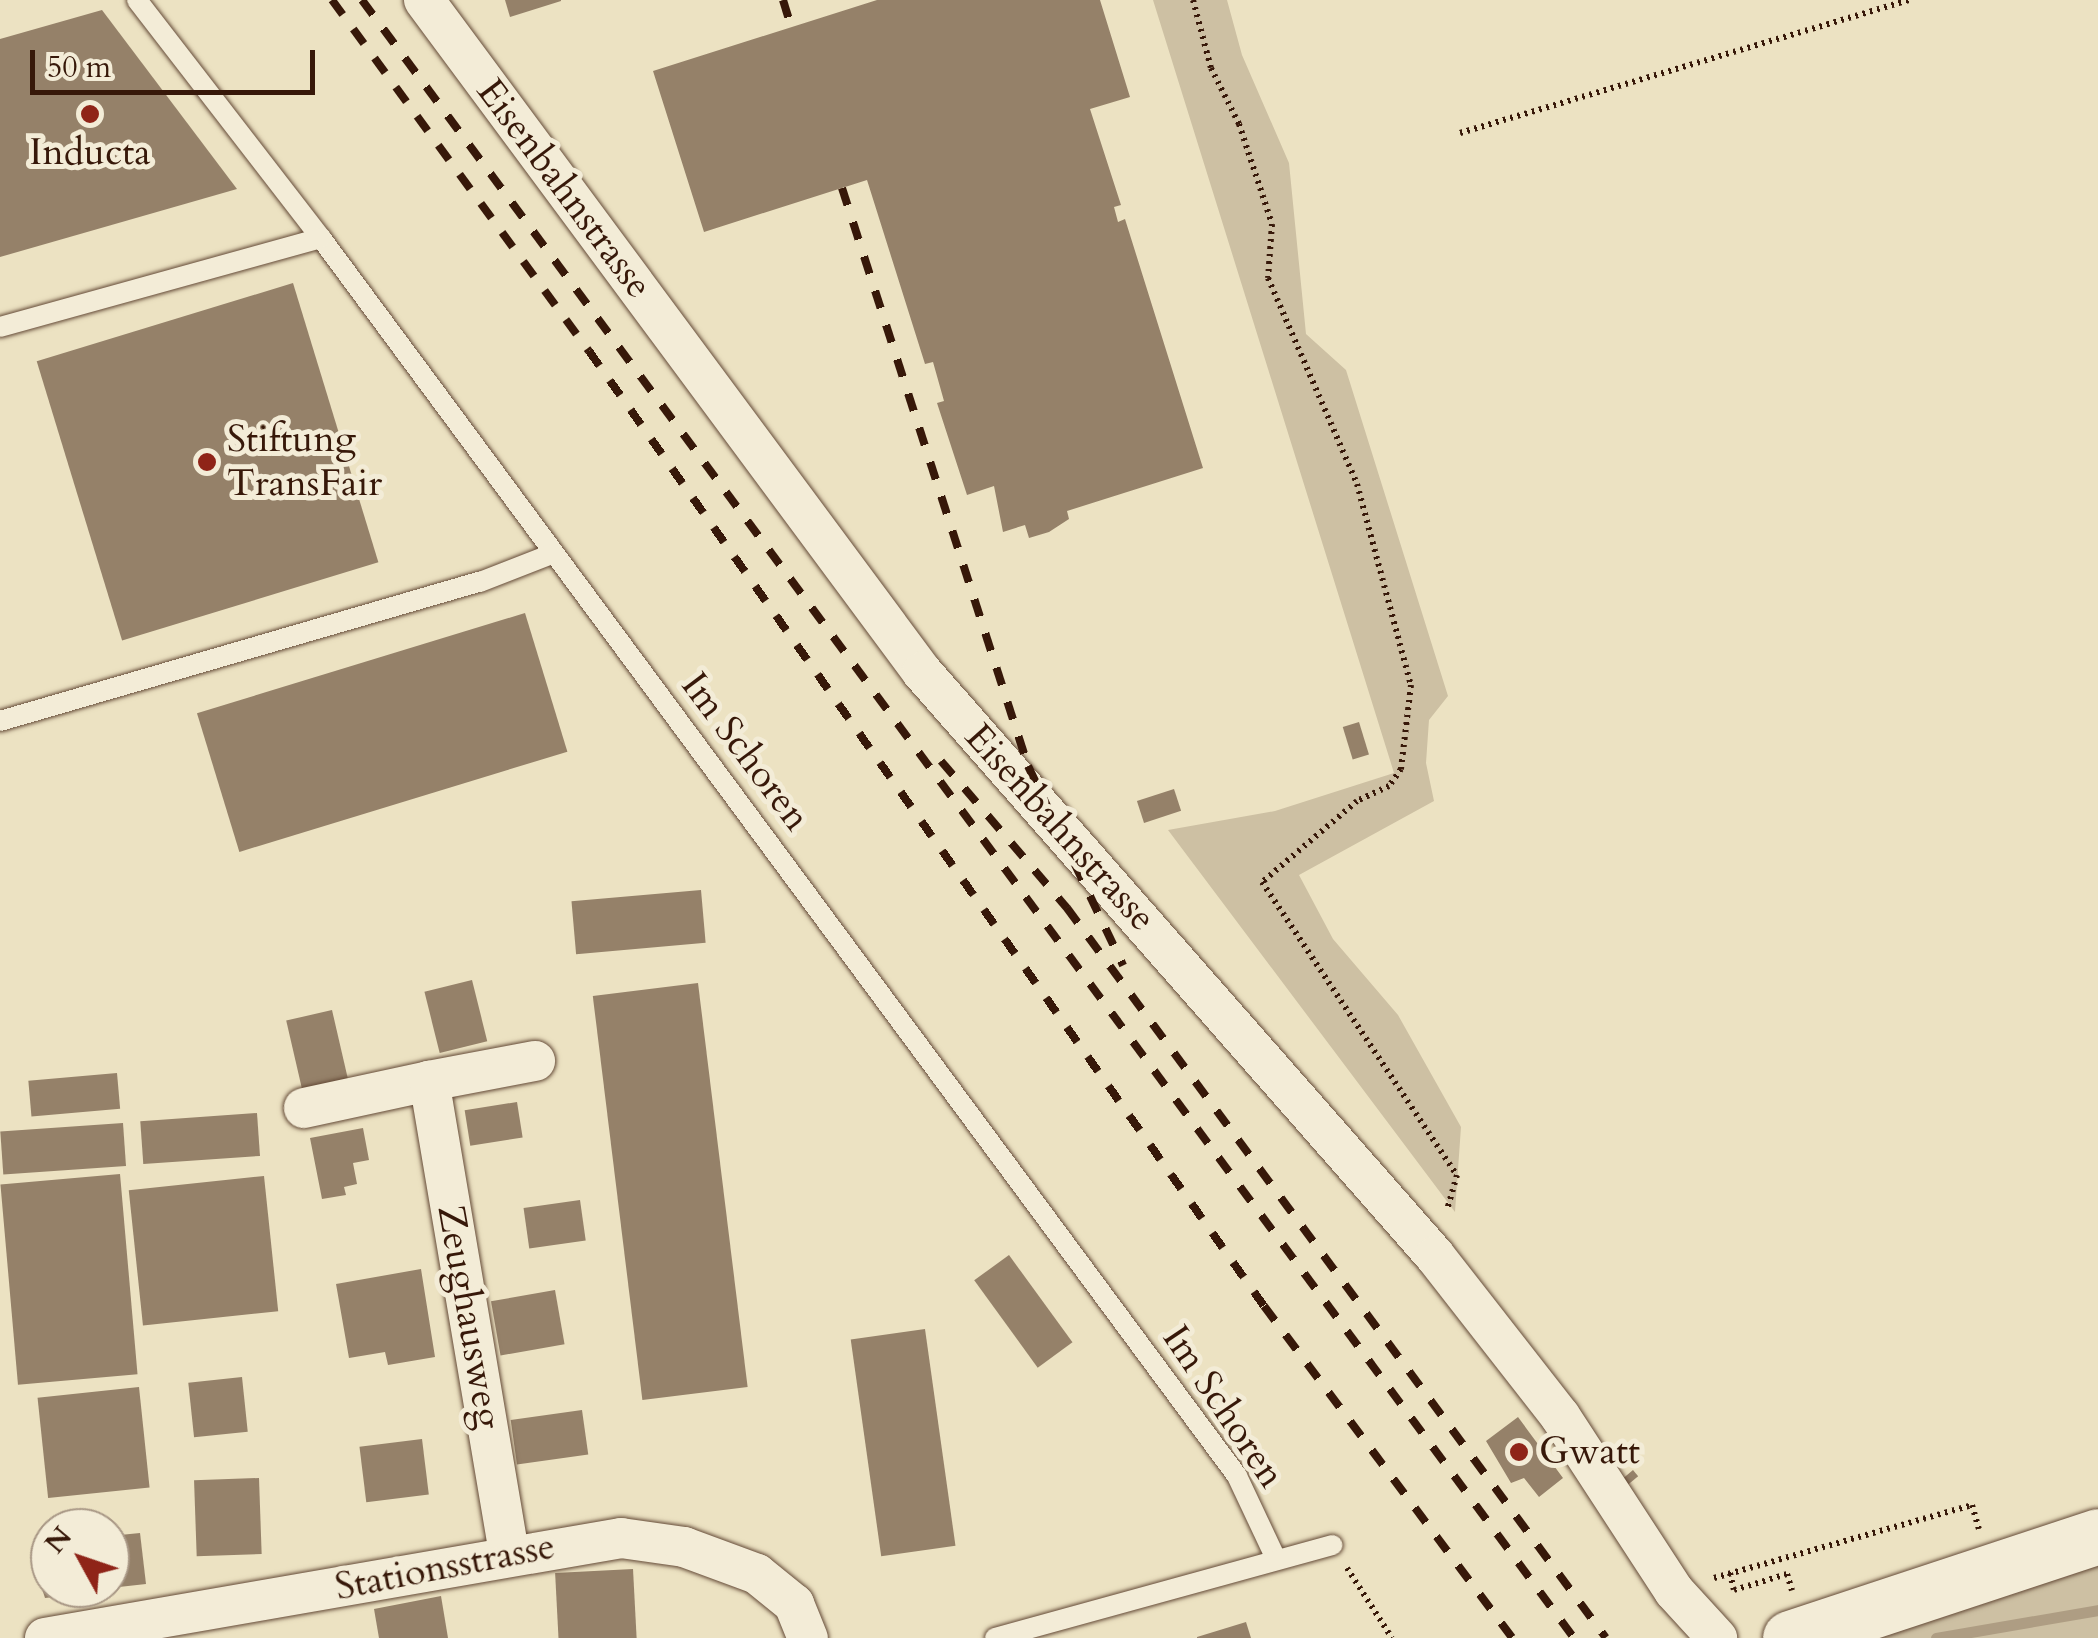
<!DOCTYPE html>
<html>
<head>
<meta charset="utf-8">
<style>
	body { margin:0 }
	#map { position:relative; width:2098px; height:1638px; overflow:hidden; background:#ece2c2; font-family:Cardo,serif }
	div>[style] { position:absolute }
	.green>* { inset:0; background:#cdc0a3 }
	.stream>* { height:11px; margin:-5.5px; padding:0 5.5px; transform-origin:5.5px; border-radius:5.5px; background:#ae9d83 }
	.building>* { inset:0; background:#958169; transform-origin:0 0 }
	.path>* { height:6px; margin-top:-3px; transform-origin:0; background:repeating-linear-gradient(90deg,#371809 0 2.5px,transparent 0 7.5px) }
	.roads { filter:drop-shadow(0 0 2px #644a37) drop-shadow(0 0 2px #644a37) }
	.service>* { height:20px; margin:-10px; padding:0 10px; transform-origin:10px; border-radius:10px; background:#f3ecd7 }
	.minor>* { height:40px; margin:-20px; padding:0 20px; transform-origin:20px; border-radius:20px; background:#f3ecd7 }
	.secondary>* { height:55px; margin:-27.5px; padding:0 27.5px; transform-origin:27.5px; border-radius:27.5px; background:#f3ecd7 }
	.rail>* { height:8px; margin-top:-4px; transform-origin:0; background:repeating-linear-gradient(90deg,#371809 0 18px,transparent 0 36px) }
	.dots>* { width:28px; height:28px; translate:-50% -50%; box-sizing:border-box; border:5px solid #f3ecd7; border-radius:50% }
	span { translate:-50% -50%; white-space:nowrap; text-align:center; line-height:1.15; -webkit-text-stroke:10px #f3ecd7; paint-order:stroke }
	.poi-label { font-size:38px; color:#371809 }
	.left { translate:0 -50%; text-align:left }
	.street-label { font-size:38px; color:#371809 }
	.north { position:absolute; left:30px; top:1508px; width:100px; height:100px; box-sizing:border-box; background:#f3ecd7; border:2px solid #a89785; border-radius:50%; rotate:310deg; font-size:28px; font-weight:700; line-height:40px; text-align:center; color:#371809 }
	.north::after { content:''; display:block; margin:auto; width:35px; height:45px; background:#8f2418; clip-path:polygon(50% 0,100% 100%,50% 72%,0 100%) }
	.scale { position:absolute; left:30px; top:50px; width:285px; height:45px; box-sizing:border-box; border:5px solid #371809; border-top:0; padding-left:12px; font-size:30px; line-height:35px; white-space:nowrap; color:#371809; -webkit-text-stroke:8px #f3ecd7; paint-order:stroke }
</style>
</head>
<body>
<div id="map">
	<div class="green">
		<div style="clip-path:polygon(1153px 0,1227px 0,1242px 55px,1289px 163px,1306px 334px,1346px 370px,1448px 696px,1429px 720px,1426px 763px,1434px 801px,1299px 875px,1333px 939px,1398px 1015px,1461px 1127px,1455px 1212px,1168px 830px,1275px 811px,1394px 773px)"></div>
		<div style="clip-path:polygon(2098px 1566px,2098px 1638px,1875px 1638px,2043px 1579px)"></div>
	</div>
	<div class="stream">
		<div style="left:1936px;top:1638px;width:164px;rotate:-9.8deg"></div>
	</div>
	<div class="building">
		<div style="clip-path:polygon(505px 0,561px 0,561px 1px,510px 17px)"></div>
		<div style="clip-path:polygon(877px 0,1100px 0,1130px 97px,1090px 109px,1121px 205px,1114px 207px,1118px 222px,1125px 219px,1203px 468px,1067px 511px,1069px 519px,1049px 532px,1029px 538px,1025px 525px,1003px 532px,994px 486px,967px 495px,937px 403px,944px 401px,933px 362px,925px 364px,867px 180px,704px 232px,653px 71px)"></div>
		<div style="clip-path:polygon(102px 10px,237px 189px,0 257px,0 39px)"></div>
		<div style="left:293px;top:283px;width:292px;height:268px;rotate:73deg"></div>
		<div style="left:525px;top:613px;width:145px;height:343px;rotate:73deg"></div>
		<div style="left:1359px;top:722px;width:34px;height:17px;rotate:73deg"></div>
		<div style="left:1174px;top:789px;width:23px;height:39px;rotate:72deg"></div>
		<div style="left:701px;top:890px;width:53px;height:130px;rotate:85deg"></div>
		<div style="left:472px;top:980px;width:63px;height:49px;rotate:76deg"></div>
		<div style="left:698px;top:983px;width:407px;height:106px;rotate:83deg"></div>
		<div style="left:332px;top:1010px;width:77px;height:47px;rotate:77deg"></div>
		<div style="left:117px;top:1073px;width:36px;height:89px;rotate:85deg"></div>
		<div style="left:517px;top:1102px;width:36px;height:53px;rotate:81deg"></div>
		<div style="left:257px;top:1113px;width:43px;height:117px;rotate:86deg"></div>
		<div style="left:123px;top:1123px;width:43px;height:123px;rotate:86deg"></div>
		<div style="clip-path:polygon(363px 1128px,369px 1160px,353px 1163px,357px 1184px,344px 1187px,346px 1195px,322px 1199px,310px 1138px)"></div>
		<div style="left:120px;top:1174px;width:201px;height:120px;rotate:85deg"></div>
		<div style="left:264px;top:1176px;width:136px;height:136px;rotate:84deg"></div>
		<div style="left:580px;top:1200px;width:41px;height:57px;rotate:82deg"></div>
		<div style="left:1009px;top:1255px;width:108px;height:43px;rotate:54deg"></div>
		<div style="clip-path:polygon(421px 1269px,435px 1357px,388px 1365px,385px 1352px,349px 1358px,336px 1284px)"></div>
		<div style="left:555px;top:1290px;width:55px;height:65px;rotate:80deg"></div>
		<div style="left:925px;top:1329px;width:219px;height:75px;rotate:82deg"></div>
		<div style="left:242px;top:1377px;width:55px;height:54px;rotate:84deg"></div>
		<div style="left:139px;top:1387px;width:101px;height:102px;rotate:84deg"></div>
		<div style="left:582px;top:1410px;width:45px;height:72px;rotate:82deg"></div>
		<div style="clip-path:polygon(1518px 1417px,1563px 1478px,1539px 1497px,1524px 1478px,1511px 1483px,1486px 1441px)"></div>
		<div style="left:422px;top:1439px;width:56px;height:63px;rotate:83deg"></div>
		<div style="left:1633px;top:1470px;width:8px;height:17px;rotate:50deg"></div>
		<div style="left:259px;top:1478px;width:76px;height:65px;rotate:88deg"></div>
		<div style="clip-path:polygon(140px 1533px,146px 1584px,110px 1588px,110px 1536px)"></div>
		<div style="clip-path:polygon(50px 1554px,50px 1588px,90px 1593px,45px 1598px,31px 1555px)"></div>
		<div style="left:633px;top:1569px;width:69px;height:78px;rotate:87deg"></div>
		<div style="clip-path:polygon(441px 1596px,448px 1638px,379px 1638px,374px 1609px)"></div>
		<div style="clip-path:polygon(1246px 1622px,1251px 1638px,1197px 1638px,1197px 1637px)"></div>
	</div>
	<div class="path">
		<div style="left:1193px;top:0;width:70px;rotate:75.2deg"></div>
		<div style="left:1211px;top:68px;width:63px;rotate:63.4deg"></div>
		<div style="left:1239px;top:124px;width:105px;rotate:71.7deg"></div>
		<div style="left:1272px;top:224px;width:54px;rotate:94.2deg"></div>
		<div style="left:1268px;top:278px;width:224px;rotate:66.6deg"></div>
		<div style="left:1357px;top:484px;width:208px;rotate:75deg"></div>
		<div style="left:1411px;top:685px;width:85px;rotate:96.8deg"></div>
		<div style="left:1401px;top:769px;width:21px;rotate:125deg"></div>
		<div style="left:1389px;top:786px;width:35px;rotate:155deg"></div>
		<div style="left:1357px;top:801px;width:125px;rotate:139.5deg"></div>
		<div style="left:1262px;top:882px;width:352px;rotate:56.4deg"></div>
		<div style="left:1457px;top:1175px;width:36px;rotate:106deg"></div>
		<div style="left:1460px;top:133px;width:468px;rotate:-16.5deg"></div>
		<div style="left:1347px;top:1568px;width:83px;rotate:57.3deg"></div>
		<div style="left:1730px;top:1573px;width:17px;rotate:77deg"></div>
		<div style="left:1734px;top:1590px;width:55px;rotate:-16.8deg"></div>
		<div style="left:1787px;top:1574px;width:17px;rotate:73deg"></div>
		<div style="left:1714px;top:1578px;width:268px;rotate:-15.8deg"></div>
		<div style="left:1972px;top:1505px;width:25px;rotate:74deg"></div>
	</div>
	<div class="roads">
		<div class="service">
			<div style="left:137px;top:0;width:301px;rotate:52.3deg"></div>
			<div style="left:321px;top:238px;width:1540px;rotate:53.5deg"></div>
			<div style="left:1237px;top:1476px;width:92px;rotate:64.8deg"></div>
			<div style="left:0;top:327px;width:333px;rotate:-15.5deg"></div>
			<div style="left:0;top:721px;width:500px;rotate:-16.2deg"></div>
			<div style="left:480px;top:582px;width:77px;rotate:-21.3deg"></div>
			<div style="left:995px;top:1638px;width:350px;rotate:-15.4deg"></div>
		</div>
		<div class="minor">
			<div style="left:424px;top:0;width:836px;rotate:53.46deg"></div>
			<div style="left:922px;top:672px;width:777px;rotate:48.7deg"></div>
			<div style="left:1435px;top:1256px;width:203px;rotate:52deg"></div>
			<div style="left:1560px;top:1416px;width:209px;rotate:56.9deg"></div>
			<div style="left:1674px;top:1591px;width:64px;rotate:47.5deg"></div>
			<div style="left:304px;top:1108px;width:128px;rotate:-12.2deg"></div>
			<div style="left:509px;top:1553px;width:479px;rotate:-99.6deg"></div>
			<div style="left:429px;top:1081px;width:108px;rotate:-10.7deg"></div>
			<div style="left:45px;top:1638px;width:585px;rotate:-9.85deg"></div>
			<div style="left:621px;top:1538px;width:64px;rotate:8.1deg"></div>
			<div style="left:684px;top:1547px;width:78px;rotate:20.3deg"></div>
			<div style="left:757px;top:1574px;width:48px;rotate:39deg"></div>
			<div style="left:794px;top:1604px;width:37px;rotate:68deg"></div>
		</div>
		<div class="secondary">
			<div style="left:1790px;top:1638px;width:324px;rotate:-18.3deg"></div>
		</div>
	</div>
	<div class="rail">
		<div style="left:332px;top:0;width:435px;rotate:53.8deg"></div>
		<div style="left:589px;top:351px;width:1169px;rotate:54.75deg"></div>
		<div style="left:1264px;top:1306px;width:414px;rotate:53.2deg"></div>
		<div style="left:362px;top:0;width:2038px;rotate:53.5deg"></div>
		<div style="left:783px;top:0;width:28px;rotate:73deg"></div>
		<div style="left:842px;top:188px;width:607px;rotate:72.16deg"></div>
		<div style="left:1028px;top:766px;width:221px;rotate:64.5deg"></div>
		<div style="left:941px;top:761px;width:194px;rotate:49.4deg"></div>
		<div style="left:1067px;top:908px;width:907px;rotate:53.56deg"></div>
	</div>
	<div class="dots">
		<div style="left:90px;top:114px;background:#8f2418"></div>
		<div style="left:207px;top:462px;background:#8f2418"></div>
		<div style="left:1519px;top:1452px;background:#8f2418"></div>
	</div>
	<div class="poi-label">
		<span style="left:90px;top:153px">Inducta</span>
		<span class="left" style="left:227px;top:462px">Stiftung<br>TransFair</span>
		<span class="left" style="left:1539px;top:1452px">Gwatt</span>
	</div>
	<div class="street-label">
		<span style="left:564px;top:189px;rotate:53deg">Eisenbahnstrasse</span>
		<span style="left:745px;top:752px;rotate:53deg">Im Schoren</span>
		<span style="left:1060px;top:828px;rotate:48deg">Eisenbahnstrasse</span>
		<span style="left:469px;top:1317px;rotate:80deg">Zeughausweg</span>
		<span style="left:1223px;top:1407px;rotate:56deg">Im Schoren</span>
		<span style="left:445px;top:1567px;rotate:-11deg">Stationsstrasse</span>
	</div>
	<div class="north">N</div>
	<div class="scale">50 m</div>
</div>
</body>
</html>
